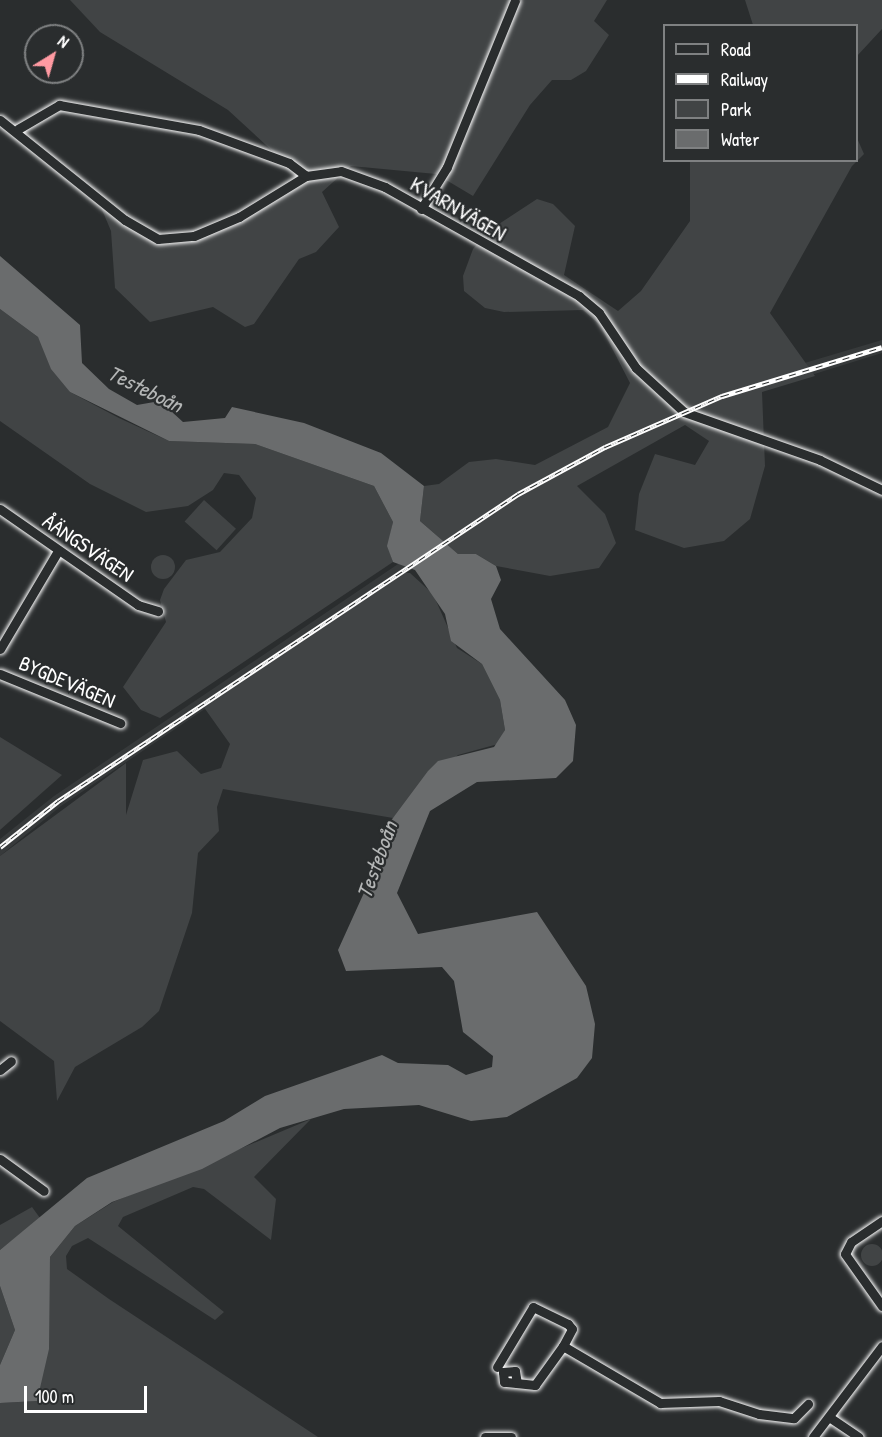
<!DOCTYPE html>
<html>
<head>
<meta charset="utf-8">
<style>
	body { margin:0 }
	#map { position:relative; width:882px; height:1437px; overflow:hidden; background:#2a2d2e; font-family:"Patrick Hand",sans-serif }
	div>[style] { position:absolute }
	.built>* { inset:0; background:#373a3b }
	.green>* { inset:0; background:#414445; transform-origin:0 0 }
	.round { border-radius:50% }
	.water>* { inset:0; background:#6a6c6d }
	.roads { filter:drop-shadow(0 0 2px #fff) drop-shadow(0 0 2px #fff) }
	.minor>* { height:9px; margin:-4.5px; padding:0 4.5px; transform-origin:4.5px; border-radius:4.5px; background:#2a2d2e }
	.rail>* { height:4.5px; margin-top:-2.25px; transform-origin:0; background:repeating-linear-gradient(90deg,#2a2d2e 0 7px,#fff 0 14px); box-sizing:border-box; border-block:2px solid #fff }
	span { translate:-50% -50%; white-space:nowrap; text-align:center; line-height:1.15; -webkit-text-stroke:4.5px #2a2d2e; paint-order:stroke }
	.street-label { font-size:21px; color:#fff }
	.water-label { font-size:22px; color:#b4b6b6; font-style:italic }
	.legend { position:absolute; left:663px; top:24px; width:195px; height:138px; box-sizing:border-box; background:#2a2d2e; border:2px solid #7f8182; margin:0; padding:8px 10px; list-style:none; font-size:18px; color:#fff }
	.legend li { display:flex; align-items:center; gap:12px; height:30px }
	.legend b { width:30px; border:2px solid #7f8182 }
	.north { position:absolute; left:24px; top:24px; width:60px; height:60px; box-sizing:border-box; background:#2a2d2e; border:2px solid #7f8182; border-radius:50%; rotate:37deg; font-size:16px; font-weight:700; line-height:24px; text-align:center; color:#fff }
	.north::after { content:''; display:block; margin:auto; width:21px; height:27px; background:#ff9aa2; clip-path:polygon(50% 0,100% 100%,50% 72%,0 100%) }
	.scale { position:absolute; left:24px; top:1386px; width:123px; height:27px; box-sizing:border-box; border:3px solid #fff; border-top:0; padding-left:8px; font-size:18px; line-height:21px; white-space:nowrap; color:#fff; -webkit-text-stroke:4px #2a2d2e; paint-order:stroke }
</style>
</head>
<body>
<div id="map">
	<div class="built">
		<div style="clip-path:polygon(882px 340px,882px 353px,724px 402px,451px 543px,61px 806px,0 856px,0 839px,54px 796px,444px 533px,781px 370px)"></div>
	</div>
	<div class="green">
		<div style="clip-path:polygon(70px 0,607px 0,594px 21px,609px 35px,586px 71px,571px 80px,552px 80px,530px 105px,473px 196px,436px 174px,351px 166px,322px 192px,339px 227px,316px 252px,299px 259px,254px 324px,245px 327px,213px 307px,150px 322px,115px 288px,111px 231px,100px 205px,169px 244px,197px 240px,304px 180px,228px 110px,100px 32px)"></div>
		<div style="clip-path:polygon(745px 0,882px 0,882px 29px,857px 56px,856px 26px,753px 25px)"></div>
		<div style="clip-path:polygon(857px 138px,864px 154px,852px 166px,770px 313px,815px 376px,762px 392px,765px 466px,750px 519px,724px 541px,684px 548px,635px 530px,639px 494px,655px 454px,695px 465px,709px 441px,685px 425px,577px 486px,605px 514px,616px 543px,599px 568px,550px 576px,496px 566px,476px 554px,458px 554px,420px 521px,424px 486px,439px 484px,469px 462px,496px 459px,535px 465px,608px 427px,630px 383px,600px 325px,583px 310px,504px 312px,485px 308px,464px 291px,463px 276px,473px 249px,488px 231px,537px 199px,553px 204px,575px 226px,564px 275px,618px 311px,641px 291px,690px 221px,690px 161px,856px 160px)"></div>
		<div style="clip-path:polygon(0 309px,38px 337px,70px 392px,119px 418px,169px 441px,255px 444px,374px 486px,393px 522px,388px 546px,393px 562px,160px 718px,141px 710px,123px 687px,166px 622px,160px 600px,164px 589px,186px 560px,220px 552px,252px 518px,256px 498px,239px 475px,224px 473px,213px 490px,188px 506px,146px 512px,90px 484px,0 421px)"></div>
		<div style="left:204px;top:500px;width:43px;height:29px;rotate:42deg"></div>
		<div class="round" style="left:151px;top:555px;width:24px;height:24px"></div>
		<div style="clip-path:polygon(402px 573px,410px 573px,433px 594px,457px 648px,482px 664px,500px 700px,505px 730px,498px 744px,458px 755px,393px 818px,223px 789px,217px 807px,219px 831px,198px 853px,192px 913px,159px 1011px,142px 1027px,75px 1067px,57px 1101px,54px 1061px,0 1021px,0 856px,126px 763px,126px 815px,143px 760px,177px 751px,201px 774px,221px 768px,230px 744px,203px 706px)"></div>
		<div style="clip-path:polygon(0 737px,62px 775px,0 830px)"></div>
		<div style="clip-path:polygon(311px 1119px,254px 1177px,276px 1199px,271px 1240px,204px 1189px,193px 1187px,123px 1217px,118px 1226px,224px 1312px,215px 1320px,88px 1238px,72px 1246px,66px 1256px,67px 1269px,109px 1299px,318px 1437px,0 1437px,0 1403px,37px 1401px,50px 1257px,75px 1226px,113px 1202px)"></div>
		<div style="clip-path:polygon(32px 1207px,40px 1218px,0 1250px,0 1225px)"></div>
		<div class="round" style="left:861px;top:1244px;width:22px;height:22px"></div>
		<div style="clip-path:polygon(0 1286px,15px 1330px,0 1365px)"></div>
	</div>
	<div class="water">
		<div style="clip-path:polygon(0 256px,80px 325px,82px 363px,109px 389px,137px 405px,160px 401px,183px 422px,225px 418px,232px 407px,304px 423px,381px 453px,424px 486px,420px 521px,458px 554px,476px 554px,496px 566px,501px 580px,491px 599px,500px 629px,565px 700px,576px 725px,573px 761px,556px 778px,477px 782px,430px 811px,397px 893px,418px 934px,537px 912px,586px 986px,595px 1024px,592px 1058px,577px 1078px,507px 1117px,471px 1121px,419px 1105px,344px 1109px,280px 1128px,202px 1169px,112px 1202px,75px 1226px,50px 1257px,49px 1349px,37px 1401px,0 1403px,0 1365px,15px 1330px,0 1286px,0 1250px,87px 1178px,224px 1121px,265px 1096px,382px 1055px,398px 1063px,448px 1065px,466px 1075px,492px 1067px,493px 1056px,463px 1032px,454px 981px,442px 967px,346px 971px,338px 950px,387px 842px,387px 826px,428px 771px,438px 761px,494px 747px,505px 730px,500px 700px,482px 664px,451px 641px,445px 614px,415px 570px,393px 562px,387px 546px,393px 522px,374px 486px,255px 444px,169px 441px,70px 392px,51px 369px,38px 337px,0 309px)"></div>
	</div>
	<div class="roads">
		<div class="minor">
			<div style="left:0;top:120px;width:160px;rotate:38.7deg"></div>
			<div style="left:125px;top:220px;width:38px;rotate:30deg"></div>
			<div style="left:158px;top:239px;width:36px;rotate:-5deg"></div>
			<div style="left:194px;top:236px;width:49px;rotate:-22.9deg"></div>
			<div style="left:239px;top:217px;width:79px;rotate:-31.5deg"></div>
			<div style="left:306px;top:176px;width:35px;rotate:-8deg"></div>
			<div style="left:341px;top:171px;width:47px;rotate:20deg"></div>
			<div style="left:385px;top:187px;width:223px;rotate:29.3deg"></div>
			<div style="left:579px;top:296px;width:26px;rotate:40deg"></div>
			<div style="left:599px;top:313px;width:66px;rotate:56.1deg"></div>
			<div style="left:636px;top:368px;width:65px;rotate:42.5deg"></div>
			<div style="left:684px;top:412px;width:144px;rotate:19.4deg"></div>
			<div style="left:820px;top:460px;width:69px;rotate:25.8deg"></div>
			<div style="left:18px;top:129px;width:48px;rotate:-30.3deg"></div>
			<div style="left:59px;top:105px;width:142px;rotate:10.1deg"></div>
			<div style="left:199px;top:130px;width:96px;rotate:20.1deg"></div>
			<div style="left:289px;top:163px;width:21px;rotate:37deg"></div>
			<div style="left:421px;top:209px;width:49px;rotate:-58.2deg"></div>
			<div style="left:447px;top:167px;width:180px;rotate:-67.8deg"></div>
			<div style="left:0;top:509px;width:168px;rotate:34.8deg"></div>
			<div style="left:138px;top:605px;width:21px;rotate:17deg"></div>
			<div style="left:0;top:649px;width:114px;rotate:-59.4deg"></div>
			<div style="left:0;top:674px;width:130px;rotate:22.2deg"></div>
			<div style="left:0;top:1070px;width:14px;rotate:-39deg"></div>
			<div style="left:0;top:1159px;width:54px;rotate:36deg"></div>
			<div style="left:882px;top:1221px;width:37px;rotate:146deg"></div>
			<div style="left:851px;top:1242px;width:13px;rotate:117deg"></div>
			<div style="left:845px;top:1254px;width:64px;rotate:54.6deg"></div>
			<div style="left:563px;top:1346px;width:113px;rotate:30.4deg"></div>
			<div style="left:660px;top:1403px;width:59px;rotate:-1.9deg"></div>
			<div style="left:719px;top:1401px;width:42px;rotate:18deg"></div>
			<div style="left:759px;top:1414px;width:35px;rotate:7deg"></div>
			<div style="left:794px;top:1418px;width:20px;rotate:-45deg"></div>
			<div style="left:497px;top:1367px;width:70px;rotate:-59deg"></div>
			<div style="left:533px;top:1307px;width:39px;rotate:26deg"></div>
			<div style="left:568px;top:1324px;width:6px;rotate:51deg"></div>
			<div style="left:572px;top:1329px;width:19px;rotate:118deg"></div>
			<div style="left:563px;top:1346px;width:48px;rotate:125.7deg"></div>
			<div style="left:535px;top:1385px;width:31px;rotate:-174deg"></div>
			<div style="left:504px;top:1382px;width:10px;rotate:-96deg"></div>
			<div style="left:503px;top:1372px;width:12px;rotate:-5deg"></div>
			<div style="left:515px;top:1371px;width:12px;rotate:81deg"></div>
			<div style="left:832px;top:1419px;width:32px;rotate:34deg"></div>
			<div style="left:485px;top:1437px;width:26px"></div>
			<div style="left:813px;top:1437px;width:114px;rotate:-52.8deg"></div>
		</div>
	</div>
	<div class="rail">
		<div style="left:0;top:847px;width:74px;rotate:-38.4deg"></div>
		<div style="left:58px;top:801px;width:553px;rotate:-33.72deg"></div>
		<div style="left:518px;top:494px;width:99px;rotate:-28.4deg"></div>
		<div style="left:605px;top:447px;width:128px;rotate:-23.6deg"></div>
		<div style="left:722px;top:396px;width:167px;rotate:-17deg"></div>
	</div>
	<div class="street-label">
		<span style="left:458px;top:209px;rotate:30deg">KVARNVÄGEN</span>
		<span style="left:88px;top:548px;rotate:34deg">ÅÄNGSVÄGEN</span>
		<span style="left:67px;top:682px;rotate:23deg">BYGDEVÄGEN</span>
	</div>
	<div class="water-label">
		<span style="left:145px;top:389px;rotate:26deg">Testeboån</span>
		<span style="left:377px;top:860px;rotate:-70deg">Testeboån</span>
	</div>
	<ul class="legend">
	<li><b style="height:8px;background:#2a2d2e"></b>Road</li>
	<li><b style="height:8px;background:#fff"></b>Railway</li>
	<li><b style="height:16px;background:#414445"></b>Park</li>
	<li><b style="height:16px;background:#6a6c6d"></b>Water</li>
	</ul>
	<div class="north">N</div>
	<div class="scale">100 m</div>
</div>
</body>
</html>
